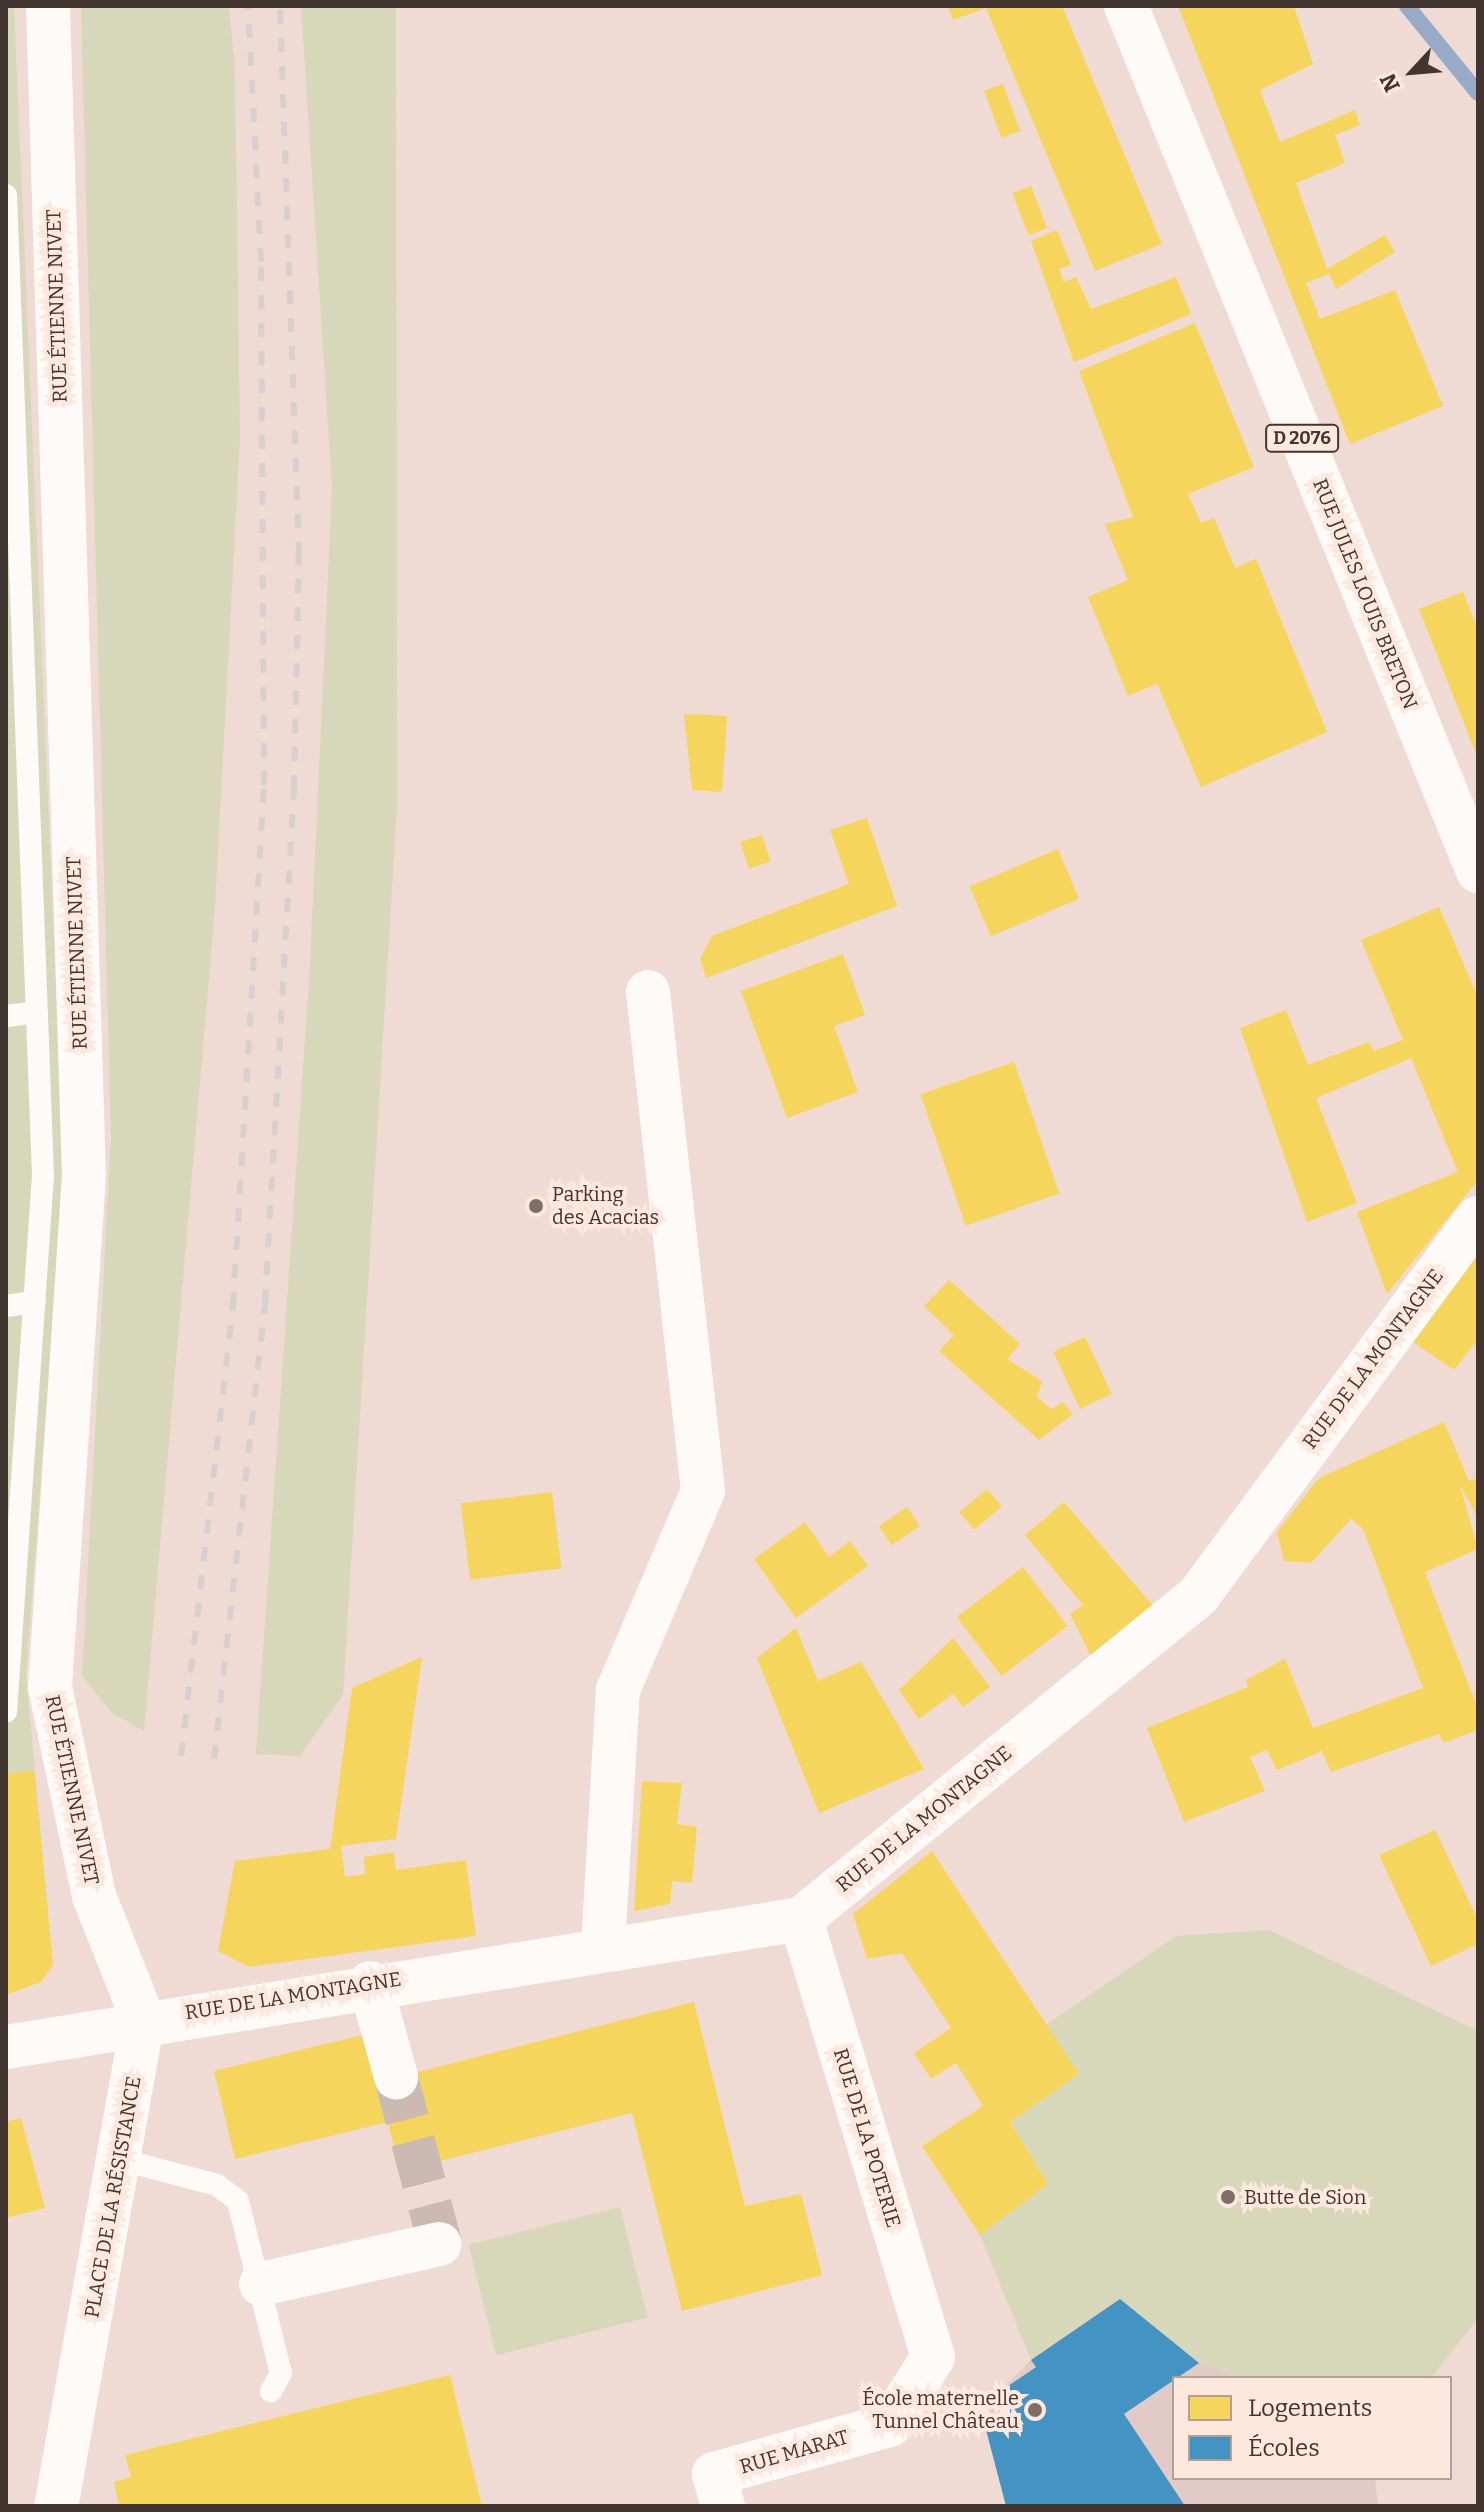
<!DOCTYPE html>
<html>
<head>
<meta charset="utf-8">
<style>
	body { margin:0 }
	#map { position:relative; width:1484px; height:2512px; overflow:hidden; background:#efdbd3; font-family:Bitter,serif }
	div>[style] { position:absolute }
	.education>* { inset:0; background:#e2cac7 }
	.green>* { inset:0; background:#d7d7ba; transform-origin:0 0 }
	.homes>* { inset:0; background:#f6d55c; transform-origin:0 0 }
	.schools>* { inset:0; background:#4393c3 }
	.stream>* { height:16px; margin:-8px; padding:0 8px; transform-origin:8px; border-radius:8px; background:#97abc9 }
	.street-tunnel>* { height:44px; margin-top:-22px; transform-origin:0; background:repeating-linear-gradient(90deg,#ccbab2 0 44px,transparent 0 66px) }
	.lane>* { height:22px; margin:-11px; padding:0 11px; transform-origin:11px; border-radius:11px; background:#fdfaf8 }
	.street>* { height:44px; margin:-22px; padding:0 22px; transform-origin:22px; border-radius:22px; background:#fdfaf8 }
	.primary>* { height:44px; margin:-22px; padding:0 22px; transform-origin:22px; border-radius:22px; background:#fdfaf8 }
	.rail>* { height:6px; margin-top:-3px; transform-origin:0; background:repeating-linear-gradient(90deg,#d6d1cf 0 14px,transparent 0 28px) }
	.dots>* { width:22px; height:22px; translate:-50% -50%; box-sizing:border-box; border:4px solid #fde8de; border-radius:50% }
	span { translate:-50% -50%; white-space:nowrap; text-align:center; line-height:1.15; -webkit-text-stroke:8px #fde8de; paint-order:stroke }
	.shield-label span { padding:2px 6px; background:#fde8de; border:2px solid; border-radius:6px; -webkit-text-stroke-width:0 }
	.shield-label { font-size:18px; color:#42342e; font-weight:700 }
	.street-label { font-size:20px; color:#42342e }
	.poi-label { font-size:20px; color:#42342e }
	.left { translate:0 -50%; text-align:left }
	.right { translate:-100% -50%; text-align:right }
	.frame { position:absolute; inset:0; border:8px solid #42342e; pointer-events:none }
	.legend { position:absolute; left:1172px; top:2376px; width:280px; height:104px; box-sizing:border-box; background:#fde8de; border:2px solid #b2a098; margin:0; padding:10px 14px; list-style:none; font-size:24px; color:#42342e }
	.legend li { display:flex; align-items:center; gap:16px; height:40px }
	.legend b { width:40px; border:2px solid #b2a098 }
	.north { position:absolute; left:1372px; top:32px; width:80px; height:80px; -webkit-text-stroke:6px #fde8de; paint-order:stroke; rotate:244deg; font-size:22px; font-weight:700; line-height:32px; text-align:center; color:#42342e }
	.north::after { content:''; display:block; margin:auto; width:28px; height:36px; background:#42342e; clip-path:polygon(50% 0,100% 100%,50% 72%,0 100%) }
</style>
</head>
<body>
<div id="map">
	<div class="education">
		<div style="clip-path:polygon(1120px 2299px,1199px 2363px,1241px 2378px,1174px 2378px,1174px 2478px,1375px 2478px,1378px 2506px,1006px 2506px,985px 2426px,998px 2393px,1031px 2360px)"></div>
	</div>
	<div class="green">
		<div style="clip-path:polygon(6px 6px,14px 6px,64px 1177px,26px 1675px,53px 1965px,6px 1995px)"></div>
		<div style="clip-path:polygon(81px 6px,229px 6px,235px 69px,240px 437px,215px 908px,144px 1731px,112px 1713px,82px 1676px,111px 1138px)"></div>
		<div style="clip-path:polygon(301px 6px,396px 6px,397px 806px,343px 1695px,300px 1756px,256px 1754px,310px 965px,332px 488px)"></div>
		<div style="clip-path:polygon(1269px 1930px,1478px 2031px,1478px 2318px,1431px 2378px,1241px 2378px,1199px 2363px,1120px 2299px,1031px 2360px,980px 2235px,1048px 2184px,1010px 2122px,1079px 2074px,1046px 2025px,1176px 1936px)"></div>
		<div style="left:620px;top:2207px;width:114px;height:156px;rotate:76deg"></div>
	</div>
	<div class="homes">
		<div style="clip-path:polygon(948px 6px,1062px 6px,1162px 244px,1095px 271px,986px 8px,953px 20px)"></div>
		<div style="clip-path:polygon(1178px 6px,1294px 6px,1313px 64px,1260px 90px,1280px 142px,1355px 110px,1360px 125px,1335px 135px,1345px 163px,1296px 183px,1327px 269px,1385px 235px,1395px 252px,1336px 289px,1329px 274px,1306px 283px,1320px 319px,1395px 290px,1443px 406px,1350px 444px)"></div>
		<div style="left:1003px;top:84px;width:50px;height:20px;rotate:70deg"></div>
		<div style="left:1031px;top:186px;width:45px;height:20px;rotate:69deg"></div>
		<div style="clip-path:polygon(1057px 230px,1071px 265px,1059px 269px,1064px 282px,1076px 277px,1091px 309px,1176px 277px,1191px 314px,1074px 362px,1031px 241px)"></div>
		<div style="clip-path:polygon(1195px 323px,1254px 467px,1188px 494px,1201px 523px,1214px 518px,1235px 568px,1256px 559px,1327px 732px,1201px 787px,1157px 684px,1128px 696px,1088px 597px,1128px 580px,1105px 524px,1133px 517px,1079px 371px)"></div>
		<div style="clip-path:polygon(1463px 592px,1478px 630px,1478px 759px,1419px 609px)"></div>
		<div style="clip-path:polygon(684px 714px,727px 716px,722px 792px,692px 790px)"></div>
		<div style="clip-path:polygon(867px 818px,897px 906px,706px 978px,700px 959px,712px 936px,849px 884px,830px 830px)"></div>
		<div style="left:762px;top:835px;width:28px;height:23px;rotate:72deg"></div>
		<div style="left:1058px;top:849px;width:54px;height:96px;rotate:67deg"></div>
		<div style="clip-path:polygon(1439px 907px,1478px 997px,1478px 1180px,1387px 1294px,1357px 1212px,1458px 1172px,1411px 1058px,1316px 1098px,1357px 1203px,1307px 1222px,1240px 1028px,1286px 1010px,1308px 1065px,1369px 1042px,1374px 1051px,1403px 1040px,1361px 940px)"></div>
		<div style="clip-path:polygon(843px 954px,865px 1015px,834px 1026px,858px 1092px,787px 1118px,741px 991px)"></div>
		<div style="left:1014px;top:1062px;width:139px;height:99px;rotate:71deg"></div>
		<div style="clip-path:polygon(1478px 1251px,1478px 1339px,1454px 1370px,1413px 1342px)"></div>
		<div style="clip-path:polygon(949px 1280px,1020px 1344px,1007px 1359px,1042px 1381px,1037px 1397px,1051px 1409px,1063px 1402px,1073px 1414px,1039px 1440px,939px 1351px,954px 1335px,924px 1306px)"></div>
		<div style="left:1085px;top:1337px;width:63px;height:35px;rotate:65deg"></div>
		<div style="clip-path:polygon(1444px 1422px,1469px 1481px,1478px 1478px,1478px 1518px,1460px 1485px,1478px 1549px,1425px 1572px,1478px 1709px,1478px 1730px,1443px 1743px,1439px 1734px,1331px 1772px,1322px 1751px,1277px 1770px,1267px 1750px,1250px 1757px,1265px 1791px,1184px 1822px,1147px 1728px,1248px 1687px,1246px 1680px,1285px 1659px,1313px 1728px,1423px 1688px,1363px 1529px,1351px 1519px,1311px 1563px,1284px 1561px,1277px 1532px,1319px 1478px)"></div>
		<div style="left:987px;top:1489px;width:23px;height:36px;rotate:50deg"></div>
		<div style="left:552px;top:1492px;width:77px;height:92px;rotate:83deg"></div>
		<div style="clip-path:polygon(1064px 1502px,1154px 1607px,1091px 1656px,1070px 1614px,1083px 1605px,1025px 1535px)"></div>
		<div style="left:907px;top:1507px;width:23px;height:34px;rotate:56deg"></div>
		<div style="clip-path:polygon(805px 1522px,829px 1557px,850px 1541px,868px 1566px,796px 1618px,754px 1559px)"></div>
		<div style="left:1023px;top:1567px;width:74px;height:83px;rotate:53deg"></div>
		<div style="clip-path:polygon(796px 1628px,818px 1681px,861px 1662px,924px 1769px,819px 1813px,757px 1658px)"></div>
		<div style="clip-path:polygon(953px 1638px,990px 1687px,963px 1707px,953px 1694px,919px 1719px,899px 1690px)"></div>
		<div style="clip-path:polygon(422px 1657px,396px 1839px,341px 1846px,345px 1877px,365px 1874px,364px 1857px,394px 1852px,396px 1870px,466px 1860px,476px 1936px,249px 1967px,218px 1951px,235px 1861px,330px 1849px,352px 1688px)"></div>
		<div style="clip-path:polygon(34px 1770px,53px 1965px,41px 1982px,6px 1995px,8px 1774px)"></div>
		<div style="clip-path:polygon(642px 1781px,682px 1783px,677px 1824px,697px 1827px,692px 1883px,672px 1881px,670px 1904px,634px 1911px)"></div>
		<div style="clip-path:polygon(1435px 1830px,1478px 1920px,1478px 1944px,1431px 1966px,1379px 1855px)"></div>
		<div style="clip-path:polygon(932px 1851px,1079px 2074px,1010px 2122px,1048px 2184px,980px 2235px,922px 2146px,983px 2106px,956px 2063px,931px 2079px,914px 2053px,951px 2028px,902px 1953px,867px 1959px,853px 1914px)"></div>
		<div style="clip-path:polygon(694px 2002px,745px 2206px,801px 2194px,822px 2275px,682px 2311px,632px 2113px,400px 2171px,388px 2122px,235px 2159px,214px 2071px,367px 2034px,378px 2082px)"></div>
		<div style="clip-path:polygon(21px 2118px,45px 2208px,6px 2218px,6px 2122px)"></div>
		<div style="clip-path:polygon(450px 2375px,482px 2506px,119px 2506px,114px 2482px,131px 2477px,125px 2455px)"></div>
	</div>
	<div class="schools">
		<div style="clip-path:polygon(1120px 2299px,1199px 2363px,1124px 2414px,1185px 2506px,1006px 2506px,985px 2426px,1009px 2410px,998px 2393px,1036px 2367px,1031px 2360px)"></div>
	</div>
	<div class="stream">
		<div style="left:1407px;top:6px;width:112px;rotate:50.8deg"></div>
	</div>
	<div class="street-tunnel">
		<div style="left:396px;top:2077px;width:173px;rotate:75.2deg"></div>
	</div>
	<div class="lane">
		<div style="left:6px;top:195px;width:981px;rotate:87.84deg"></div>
		<div style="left:43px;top:1175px;width:538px;rotate:93.94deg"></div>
		<div style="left:6px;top:1016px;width:31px;rotate:-7deg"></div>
		<div style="left:6px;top:1306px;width:29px;rotate:-8deg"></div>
		<div style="left:122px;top:2160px;width:98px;rotate:14.7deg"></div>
		<div style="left:217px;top:2185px;width:26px;rotate:37deg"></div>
		<div style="left:238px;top:2201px;width:177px;rotate:76deg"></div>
		<div style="left:281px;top:2373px;width:21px;rotate:119deg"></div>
	</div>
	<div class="street">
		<div style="left:48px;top:6px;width:1170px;rotate:88.24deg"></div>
		<div style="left:84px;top:1175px;width:513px;rotate:93.8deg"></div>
		<div style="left:50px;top:1687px;width:214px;rotate:78.1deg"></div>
		<div style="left:94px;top:1896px;width:132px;rotate:68.3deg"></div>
		<div style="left:143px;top:2019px;width:495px;rotate:100.1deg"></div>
		<div style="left:603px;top:1948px;width:258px;rotate:-86.7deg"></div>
		<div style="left:618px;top:1690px;width:216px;rotate:-66.9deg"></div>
		<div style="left:703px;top:1491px;width:502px;rotate:-96.29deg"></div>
		<div style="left:370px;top:1983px;width:98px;rotate:74.5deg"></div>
		<div style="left:6px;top:2047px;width:805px;rotate:-9.15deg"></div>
		<div style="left:801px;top:1919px;width:512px;rotate:-39.13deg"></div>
		<div style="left:1198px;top:1596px;width:470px;rotate:-53.5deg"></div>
		<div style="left:261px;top:2284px;width:183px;rotate:-12.6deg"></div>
		<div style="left:723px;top:2506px;width:33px;rotate:-106deg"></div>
		<div style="left:714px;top:2474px;width:183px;rotate:-15.6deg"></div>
		<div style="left:890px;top:2425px;width:80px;rotate:-57.7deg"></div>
		<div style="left:933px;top:2357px;width:457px;rotate:-106.8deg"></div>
	</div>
	<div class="primary">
		<div style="left:1126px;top:6px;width:934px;rotate:67.86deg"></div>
	</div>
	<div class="rail">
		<div style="left:181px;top:1756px;width:453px;rotate:-83.4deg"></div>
		<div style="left:233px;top:1306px;width:522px;rotate:-86.59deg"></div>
		<div style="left:264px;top:785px;width:523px;rotate:-90.33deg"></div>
		<div style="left:261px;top:262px;width:256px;rotate:-92.9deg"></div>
		<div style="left:214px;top:1759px;width:459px;rotate:-83.6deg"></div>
		<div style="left:265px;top:1303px;width:515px;rotate:-86.77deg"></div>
		<div style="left:294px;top:789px;width:233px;rotate:-88.8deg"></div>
		<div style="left:299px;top:556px;width:550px;rotate:-91.98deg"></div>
	</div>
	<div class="dots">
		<div style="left:536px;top:1206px;background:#7f6e68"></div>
		<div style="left:1228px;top:2197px;background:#7f6e68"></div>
		<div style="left:1035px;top:2410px;background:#7f6e68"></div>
	</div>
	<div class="shield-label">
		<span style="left:1302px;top:438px">D 2076</span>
	</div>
	<div class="street-label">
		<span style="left:57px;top:306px;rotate:-92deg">RUE ÉTIENNE NIVET</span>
		<span style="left:1365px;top:594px;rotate:68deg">RUE JULES LOUIS BRETON</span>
		<span style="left:77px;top:953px;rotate:-92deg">RUE ÉTIENNE NIVET</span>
		<span style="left:1373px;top:1359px;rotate:-53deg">RUE DE LA MONTAGNE</span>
		<span style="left:72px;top:1790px;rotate:78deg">RUE ÉTIENNE NIVET</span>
		<span style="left:924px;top:1819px;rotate:-39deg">RUE DE LA MONTAGNE</span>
		<span style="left:293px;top:1996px;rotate:-9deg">RUE DE LA MONTAGNE</span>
		<span style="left:867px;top:2138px;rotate:73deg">RUE DE LA POTERIE</span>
		<span style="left:113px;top:2197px;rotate:-80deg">PLACE DE LA RÉSISTANCE</span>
		<span style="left:794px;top:2452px;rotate:-16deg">RUE MARAT</span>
	</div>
	<div class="poi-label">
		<span class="left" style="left:552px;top:1206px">Parking<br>des Acacias</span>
		<span class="left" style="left:1244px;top:2197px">Butte de Sion</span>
		<span class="right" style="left:1019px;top:2410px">École maternelle<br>Tunnel Château</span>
	</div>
	<div class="frame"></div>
	<ul class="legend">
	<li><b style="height:22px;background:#f6d55c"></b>Logements</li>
	<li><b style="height:22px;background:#4393c3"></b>Écoles</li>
	</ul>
	<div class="north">N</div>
</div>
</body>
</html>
